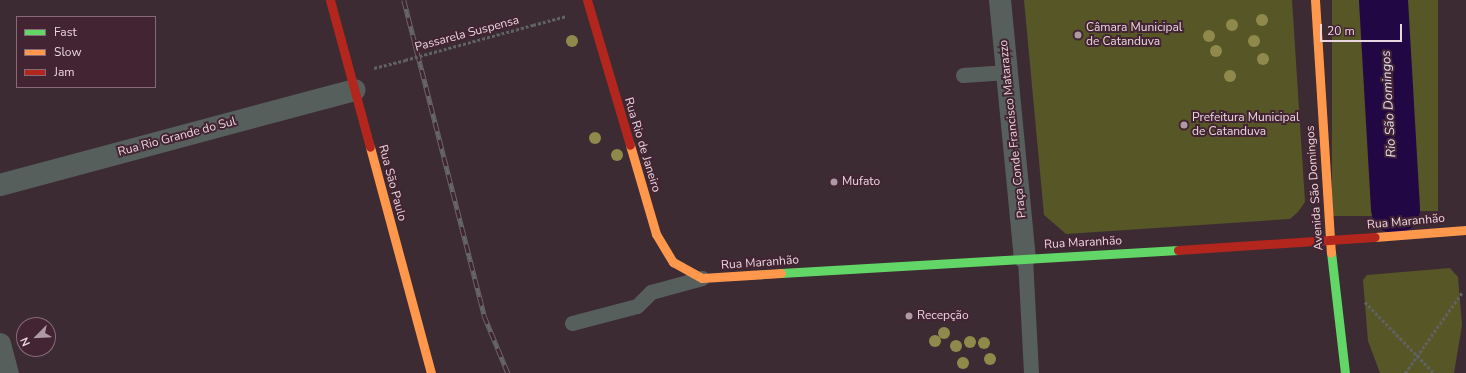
<!DOCTYPE html>
<html>
<head>
<meta charset="utf-8">
<style>
	body { margin:0 }
	#map { position:relative; width:1466px; height:373px; overflow:hidden; background:#3c2b33; font-family:"Nunito Sans",sans-serif }
	div>[style] { position:absolute }
	.green>* { inset:0; background:#575626; transform-origin:0 0 }
	.river>* { height:49px; margin:-24.5px; padding:0 24.5px; transform-origin:24.5px; border-radius:24.5px; background:#210845 }
	.path>* { height:2.5px; margin-top:-1.25px; transform-origin:0; background:repeating-linear-gradient(90deg,#606161 0 3px,transparent 0 5px) }
	.lane>* { height:15px; margin:-7.5px; padding:0 7.5px; transform-origin:7.5px; border-radius:7.5px; background:#575f5d }
	.street>* { height:22px; margin:-11px; padding:0 11px; transform-origin:11px; border-radius:11px; background:#575f5d }
	.fast>* { height:9px; margin:-4.5px; padding:0 4.5px; transform-origin:4.5px; border-radius:4.5px; background:#63d668 }
	.slow>* { height:9px; margin:-4.5px; padding:0 4.5px; transform-origin:4.5px; border-radius:4.5px; background:#ff974d }
	.jam>* { height:9px; margin:-4.5px; padding:0 4.5px; transform-origin:4.5px; border-radius:4.5px; background:#b3261e }
	.rail>* { height:4.5px; margin-top:-2.25px; transform-origin:0; background:repeating-linear-gradient(90deg,#432432 0 9px,#676667 0 18px); box-sizing:border-box; border-block:1px solid #676667 }
	.path-bridge>* { height:2.5px; margin-top:-1.25px; transform-origin:0; background:repeating-linear-gradient(90deg,#606161 0 3px,transparent 0 5px) }
	.trees>* { width:12px; height:12px; margin:-6px; border-radius:50%; background:#8f8a4c }
	.dots>* { width:11px; height:11px; translate:-50% -50%; box-sizing:border-box; border:2px solid #432432; border-radius:50% }
	span { translate:-50% -50%; white-space:nowrap; text-align:center; line-height:1.15; -webkit-text-stroke:4px #432432; paint-order:stroke }
	.poi-label { font-size:12px; color:#ead6de }
	.left { translate:0 -50%; text-align:left }
	.street-label { font-size:12px; color:#ead6de }
	.water-label { font-size:13px; color:#e0ddf2; font-style:italic }
	.legend { position:absolute; left:16px; top:16px; width:140px; height:72px; box-sizing:border-box; background:#432432; border:1px solid #866b77; margin:0; padding:5px 7px; list-style:none; font-size:12px; color:#ead6de }
	.legend li { display:flex; align-items:center; gap:8px; height:20px }
	.legend b { width:20px; border:1px solid #866b77 }
	.north { position:absolute; left:16px; top:317px; width:40px; height:40px; box-sizing:border-box; background:#432432; border:1px solid #866b77; border-radius:50%; rotate:246deg; font-size:11px; font-weight:700; line-height:16px; text-align:center; color:#ead6de }
	.north::after { content:''; display:block; margin:auto; width:14px; height:18px; background:#ad9aa2; clip-path:polygon(50% 0,100% 100%,50% 72%,0 100%) }
	.scale { position:absolute; left:1320px; top:24px; width:82px; height:18px; box-sizing:border-box; border:2px solid #ead6de; border-top:0; padding-left:5px; font-size:12px; line-height:14px; white-space:nowrap; color:#ead6de; -webkit-text-stroke:3px #432432; paint-order:stroke }
</style>
</head>
<body>
<div id="map">
	<div class="green">
		<div style="clip-path:polygon(1024px 0,1292px 0,1305px 202px,1298px 212px,1290px 219px,1066px 234px,1044px 215px)"></div>
		<div style="left:1332px;top:0;width:41px;height:216px"></div>
		<div style="left:1394px;top:0;width:44px;height:211px"></div>
		<div style="clip-path:polygon(1450px 268px,1458px 277px,1462px 325px,1454px 373px,1380px 373px,1368px 341px,1363px 280px,1367px 275px)"></div>
	</div>
	<div class="river">
		<div style="left:1383px;top:0;width:209px;rotate:86.7deg"></div>
	</div>
	<div class="path">
		<div style="left:533px;top:25px;width:34px;rotate:-15deg"></div>
		<div style="left:374px;top:68px;width:32px;rotate:-14deg"></div>
		<div style="left:1365px;top:302px;width:99px;rotate:45.8deg"></div>
		<div style="left:1405px;top:373px;width:100px;rotate:-54.7deg"></div>
	</div>
	<div class="lane">
		<div style="left:963px;top:75px;width:44px;rotate:-3.9deg"></div>
		<div style="left:1025px;top:258px;width:115px;rotate:87deg"></div>
		<div style="left:572px;top:323px;width:67px;rotate:-14.7deg"></div>
		<div style="left:637px;top:306px;width:20px;rotate:-45deg"></div>
		<div style="left:651px;top:292px;width:53px;rotate:-15.4deg"></div>
	</div>
	<div class="street">
		<div style="left:1000px;top:0;width:259px;rotate:84.5deg"></div>
		<div style="left:0;top:185px;width:367px;rotate:-15deg"></div>
		<div style="left:0;top:344px;width:30px;rotate:75deg"></div>
	</div>
	<div class="fast">
		<div style="left:1331px;top:252px;width:122px;rotate:83.4deg"></div>
		<div style="left:781px;top:273px;width:398px;rotate:-3.3deg"></div>
	</div>
	<div class="slow">
		<div style="left:1315px;top:0;width:253px;rotate:86.4deg"></div>
		<div style="left:630px;top:145px;width:93px;rotate:73.7deg"></div>
		<div style="left:656px;top:234px;width:33px;rotate:59deg"></div>
		<div style="left:673px;top:262px;width:33px;rotate:29deg"></div>
		<div style="left:702px;top:278px;width:79px;rotate:-3.6deg"></div>
		<div style="left:370px;top:147px;width:234px;rotate:74.9deg"></div>
		<div style="left:1375px;top:237px;width:91px;rotate:-4.4deg"></div>
	</div>
	<div class="jam">
		<div style="left:330px;top:0;width:152px;rotate:74.8deg"></div>
		<div style="left:587px;top:0;width:151px;rotate:73.5deg"></div>
		<div style="left:1178px;top:250px;width:197px;rotate:-3.8deg"></div>
	</div>
	<div class="rail">
		<div style="left:404px;top:0;width:325px;rotate:75.7deg"></div>
		<div style="left:484px;top:315px;width:63px;rotate:67.5deg"></div>
	</div>
	<div class="path-bridge">
		<div style="left:405px;top:60px;width:133px;rotate:-15.3deg"></div>
	</div>
	<div class="trees">
		<div style="left:1262px;top:20px"></div>
		<div style="left:1232px;top:25px"></div>
		<div style="left:1209px;top:36px"></div>
		<div style="left:572px;top:41px"></div>
		<div style="left:1254px;top:41px"></div>
		<div style="left:1216px;top:51px"></div>
		<div style="left:1263px;top:59px"></div>
		<div style="left:1230px;top:76px"></div>
		<div style="left:595px;top:138px"></div>
		<div style="left:617px;top:155px"></div>
		<div style="left:944px;top:333px"></div>
		<div style="left:935px;top:341px"></div>
		<div style="left:970px;top:342px"></div>
		<div style="left:984px;top:343px"></div>
		<div style="left:956px;top:346px"></div>
		<div style="left:990px;top:359px"></div>
		<div style="left:963px;top:363px"></div>
	</div>
	<div class="dots">
		<div style="left:1078px;top:35px;background:#ad9aa2"></div>
		<div style="left:1184px;top:125px;background:#ad9aa2"></div>
		<div style="left:834px;top:182px;background:#ad9aa2"></div>
		<div style="left:909px;top:316px;background:#ad9aa2"></div>
	</div>
	<div class="poi-label">
		<span class="left" style="left:1086px;top:35px">Câmara Municipal<br>de Catanduva</span>
		<span class="left" style="left:1192px;top:125px">Prefeitura Municipal<br>de Catanduva</span>
		<span class="left" style="left:842px;top:182px">Mufato</span>
		<span class="left" style="left:917px;top:316px">Recepção</span>
	</div>
	<div class="street-label">
		<span style="left:467px;top:34px;rotate:-15deg">Passarela Suspensa</span>
		<span style="left:1013px;top:129px;rotate:-96deg">Praça Conde Francisco Matarazzo</span>
		<span style="left:177px;top:137px;rotate:-15deg">Rua Rio Grande do Sul</span>
		<span style="left:642px;top:145px;rotate:73deg">Rua Rio de Janeiro</span>
		<span style="left:392px;top:183px;rotate:75deg">Rua São Paulo</span>
		<span style="left:1315px;top:188px;rotate:-94deg">Avenida São Domingos</span>
		<span style="left:1406px;top:222px;rotate:-5deg">Rua Maranhão</span>
		<span style="left:1083px;top:243px;rotate:-3deg">Rua Maranhão</span>
		<span style="left:760px;top:263px;rotate:-4deg">Rua Maranhão</span>
	</div>
	<div class="water-label">
		<span style="left:1389px;top:104px;rotate:-93deg">Rio São Domingos</span>
	</div>
	<ul class="legend">
	<li><b style="height:5px;background:#63d668"></b>Fast</li>
	<li><b style="height:5px;background:#ff974d"></b>Slow</li>
	<li><b style="height:5px;background:#b3261e"></b>Jam</li>
	</ul>
	<div class="north">N</div>
	<div class="scale">20 m</div>
</div>
</body>
</html>
